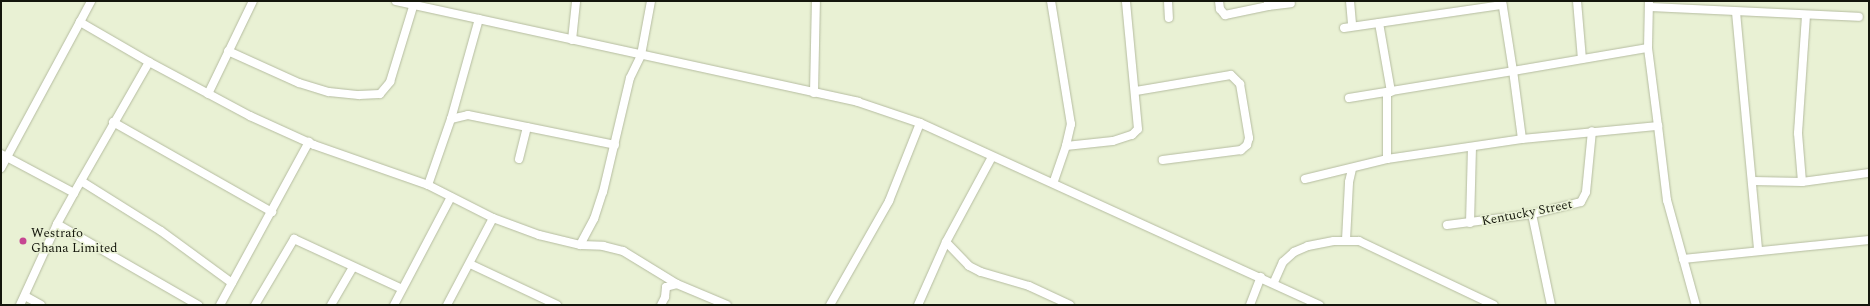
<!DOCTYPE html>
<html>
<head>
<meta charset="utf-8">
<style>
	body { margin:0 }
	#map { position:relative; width:1870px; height:306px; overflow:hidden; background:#e9f1d4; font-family:Spectral,serif }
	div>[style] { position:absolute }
	.roads { filter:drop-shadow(0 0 1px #b5bca0) drop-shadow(0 0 1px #b5bca0) }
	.minor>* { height:8px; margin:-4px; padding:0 4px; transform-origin:4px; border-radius:4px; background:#fff }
	.dots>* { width:11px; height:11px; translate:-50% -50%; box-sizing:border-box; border:2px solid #e9f1d4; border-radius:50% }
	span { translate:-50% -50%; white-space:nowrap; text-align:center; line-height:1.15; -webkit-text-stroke:3px #e9f1d4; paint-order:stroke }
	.street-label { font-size:13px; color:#14160c }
	.poi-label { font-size:13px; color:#14160c }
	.left { translate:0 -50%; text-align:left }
	.frame { position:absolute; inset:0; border:2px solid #14160c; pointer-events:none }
</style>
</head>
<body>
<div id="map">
	<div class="roads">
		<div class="minor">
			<div style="left:396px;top:1px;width:473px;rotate:12.3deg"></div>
			<div style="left:858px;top:102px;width:65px;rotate:18.7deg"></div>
			<div style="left:920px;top:123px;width:439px;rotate:24.5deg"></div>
			<div style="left:1051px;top:1px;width:125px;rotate:80.8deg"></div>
			<div style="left:1071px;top:124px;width:23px;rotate:103deg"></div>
			<div style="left:1066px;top:146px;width:39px;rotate:109deg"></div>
			<div style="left:1168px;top:1px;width:17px;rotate:87deg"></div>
			<div style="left:1219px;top:1px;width:8px;rotate:83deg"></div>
			<div style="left:1220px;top:9px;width:8px;rotate:50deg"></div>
			<div style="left:1225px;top:15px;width:44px;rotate:-11.8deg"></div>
			<div style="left:1268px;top:6px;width:5px;rotate:-90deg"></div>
			<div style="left:1350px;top:1px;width:25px;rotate:85deg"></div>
			<div style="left:1577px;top:1px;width:58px;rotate:85.1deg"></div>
			<div style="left:1268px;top:6px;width:23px;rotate:-7deg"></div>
			<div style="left:1649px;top:7px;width:210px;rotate:2.7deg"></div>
			<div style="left:1736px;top:12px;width:240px;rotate:84.7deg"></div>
			<div style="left:1379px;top:23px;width:70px;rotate:80.1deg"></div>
			<div style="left:1344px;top:28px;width:160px;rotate:-8.3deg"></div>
			<div style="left:572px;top:40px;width:39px;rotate:-84deg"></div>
			<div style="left:228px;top:51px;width:78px;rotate:24.3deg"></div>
			<div style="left:299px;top:83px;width:31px;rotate:17deg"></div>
			<div style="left:329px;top:92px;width:30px;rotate:6deg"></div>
			<div style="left:359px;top:95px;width:21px;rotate:-3deg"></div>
			<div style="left:380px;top:94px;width:16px;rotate:-50deg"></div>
			<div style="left:390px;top:82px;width:78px;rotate:-73deg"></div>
			<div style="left:149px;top:62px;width:115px;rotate:28.1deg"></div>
			<div style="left:250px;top:116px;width:70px;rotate:24.4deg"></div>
			<div style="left:314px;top:145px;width:121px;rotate:19.3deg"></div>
			<div style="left:428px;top:185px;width:73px;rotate:26.9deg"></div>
			<div style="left:493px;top:218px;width:49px;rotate:20.3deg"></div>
			<div style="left:539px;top:235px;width:42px;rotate:13.7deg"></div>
			<div style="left:580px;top:245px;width:23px;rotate:2deg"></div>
			<div style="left:603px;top:246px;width:21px;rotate:14deg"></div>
			<div style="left:623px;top:251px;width:63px;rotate:31.4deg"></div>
			<div style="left:1136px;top:91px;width:96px;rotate:-9.6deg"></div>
			<div style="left:1231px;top:75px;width:13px;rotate:45deg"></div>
			<div style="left:1240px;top:84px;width:55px;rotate:80.5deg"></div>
			<div style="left:1249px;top:138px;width:7px;rotate:106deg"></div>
			<div style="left:1247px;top:145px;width:8px;rotate:140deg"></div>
			<div style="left:1241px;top:150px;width:79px;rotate:172.7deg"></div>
			<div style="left:814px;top:93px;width:92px;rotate:-88.8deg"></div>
			<div style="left:208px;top:94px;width:103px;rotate:-64.2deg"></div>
			<div style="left:1349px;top:98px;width:166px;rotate:-9.3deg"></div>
			<div style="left:1513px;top:71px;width:71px;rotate:-98.9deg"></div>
			<div style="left:451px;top:119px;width:17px;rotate:-13deg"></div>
			<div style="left:468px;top:115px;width:150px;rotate:11.5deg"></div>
			<div style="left:113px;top:122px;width:183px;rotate:29.5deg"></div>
			<div style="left:1658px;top:126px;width:75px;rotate:83.1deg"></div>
			<div style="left:1667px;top:200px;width:109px;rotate:74.6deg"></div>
			<div style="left:1522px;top:139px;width:69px;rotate:-97.5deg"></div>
			<div style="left:1513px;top:71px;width:137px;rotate:-9.7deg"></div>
			<div style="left:1648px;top:48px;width:47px;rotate:-88.8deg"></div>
			<div style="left:1066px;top:146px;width:47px;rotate:-6.1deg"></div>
			<div style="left:1113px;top:141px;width:20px;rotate:-18deg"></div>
			<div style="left:1132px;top:135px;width:8px;rotate:-45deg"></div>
			<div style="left:1138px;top:129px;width:129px;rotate:-95.4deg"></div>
			<div style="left:1px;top:154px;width:83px;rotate:28.1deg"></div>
			<div style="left:74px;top:193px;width:151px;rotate:-60.2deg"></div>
			<div style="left:149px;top:62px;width:80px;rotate:-149.9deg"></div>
			<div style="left:80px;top:22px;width:24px;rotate:-62deg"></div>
			<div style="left:519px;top:159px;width:33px;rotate:-76deg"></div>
			<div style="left:1387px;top:159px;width:66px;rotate:-90deg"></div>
			<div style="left:1px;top:168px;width:166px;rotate:-61.6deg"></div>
			<div style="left:1305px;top:179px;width:84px;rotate:-13.7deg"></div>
			<div style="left:1387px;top:159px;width:136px;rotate:-8.4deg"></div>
			<div style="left:1522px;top:139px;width:137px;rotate:-5.5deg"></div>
			<div style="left:1658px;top:126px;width:79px;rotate:-97.3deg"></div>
			<div style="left:81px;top:181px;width:94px;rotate:32deg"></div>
			<div style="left:161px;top:231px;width:88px;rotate:36.2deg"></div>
			<div style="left:1753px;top:181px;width:49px;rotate:1.2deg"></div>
			<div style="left:1802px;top:182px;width:68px;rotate:-7.7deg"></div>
			<div style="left:1802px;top:182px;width:49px;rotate:-94.7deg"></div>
			<div style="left:1798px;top:133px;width:117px;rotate:-86.1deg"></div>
			<div style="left:428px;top:185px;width:70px;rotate:-70.8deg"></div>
			<div style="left:451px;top:119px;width:104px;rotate:-74.4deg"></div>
			<div style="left:1532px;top:214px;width:93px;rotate:78.2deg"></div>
			<div style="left:1470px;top:223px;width:75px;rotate:-88.5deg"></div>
			<div style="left:57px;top:224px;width:163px;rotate:29.9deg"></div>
			<div style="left:1447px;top:225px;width:86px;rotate:-7.4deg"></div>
			<div style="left:1532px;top:214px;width:50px;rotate:-13.8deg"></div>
			<div style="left:1581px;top:202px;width:11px;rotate:-63deg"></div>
			<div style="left:1586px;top:192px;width:61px;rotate:-84.4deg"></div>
			<div style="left:1346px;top:240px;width:58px;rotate:-87deg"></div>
			<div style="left:1349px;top:182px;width:13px;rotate:-77deg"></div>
			<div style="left:946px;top:242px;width:33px;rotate:46deg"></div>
			<div style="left:969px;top:266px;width:13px;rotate:27deg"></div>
			<div style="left:981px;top:272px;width:50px;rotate:16.3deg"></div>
			<div style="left:1029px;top:286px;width:45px;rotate:24.9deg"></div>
			<div style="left:580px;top:245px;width:30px;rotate:-62deg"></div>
			<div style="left:594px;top:219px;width:28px;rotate:-72deg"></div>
			<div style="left:603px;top:192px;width:117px;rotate:-76.7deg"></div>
			<div style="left:630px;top:78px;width:25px;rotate:-64deg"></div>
			<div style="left:641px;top:55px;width:55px;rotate:-79.5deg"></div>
			<div style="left:1683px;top:259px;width:187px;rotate:-5.8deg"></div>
			<div style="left:470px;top:264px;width:96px;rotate:25.2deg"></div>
			<div style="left:1274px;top:282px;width:22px;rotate:-66deg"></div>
			<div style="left:1283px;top:262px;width:15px;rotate:-42deg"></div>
			<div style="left:1294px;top:252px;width:15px;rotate:-23deg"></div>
			<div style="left:1308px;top:246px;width:26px;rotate:-11deg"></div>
			<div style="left:1334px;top:241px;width:25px"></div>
			<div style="left:1359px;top:241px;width:149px;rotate:25.4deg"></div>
			<div style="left:25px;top:296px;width:18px;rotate:29deg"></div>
			<div style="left:20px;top:305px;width:89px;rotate:-65.4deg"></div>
			<div style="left:57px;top:224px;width:35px;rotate:-61deg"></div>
			<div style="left:220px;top:305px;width:186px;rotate:-61.4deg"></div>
			<div style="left:255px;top:305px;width:77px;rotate:-59.4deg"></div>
			<div style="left:294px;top:239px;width:119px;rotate:24.8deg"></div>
			<div style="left:331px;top:305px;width:44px;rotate:-59.9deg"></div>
			<div style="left:394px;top:305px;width:122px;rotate:-62.2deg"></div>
			<div style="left:447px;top:305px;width:98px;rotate:-62.1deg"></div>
			<div style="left:661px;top:305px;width:9px;rotate:-63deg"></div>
			<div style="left:665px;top:297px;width:10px;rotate:-84deg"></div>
			<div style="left:666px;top:287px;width:11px;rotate:-15deg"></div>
			<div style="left:677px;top:284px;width:54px;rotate:22.8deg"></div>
			<div style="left:830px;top:305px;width:120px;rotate:-60.4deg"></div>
			<div style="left:889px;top:201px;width:84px;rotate:-68.3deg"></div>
			<div style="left:918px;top:305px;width:69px;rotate:-66deg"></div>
			<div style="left:946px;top:242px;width:97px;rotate:-61.6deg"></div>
			<div style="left:1250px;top:305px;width:30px;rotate:-69deg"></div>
		</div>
	</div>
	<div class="dots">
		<div style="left:23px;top:241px;background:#c64692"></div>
	</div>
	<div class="street-label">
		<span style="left:1527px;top:213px;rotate:-11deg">Kentucky Street</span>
	</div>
	<div class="poi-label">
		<span class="left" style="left:31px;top:241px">Westrafo<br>Ghana Limited</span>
	</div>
	<div class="frame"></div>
</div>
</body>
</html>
